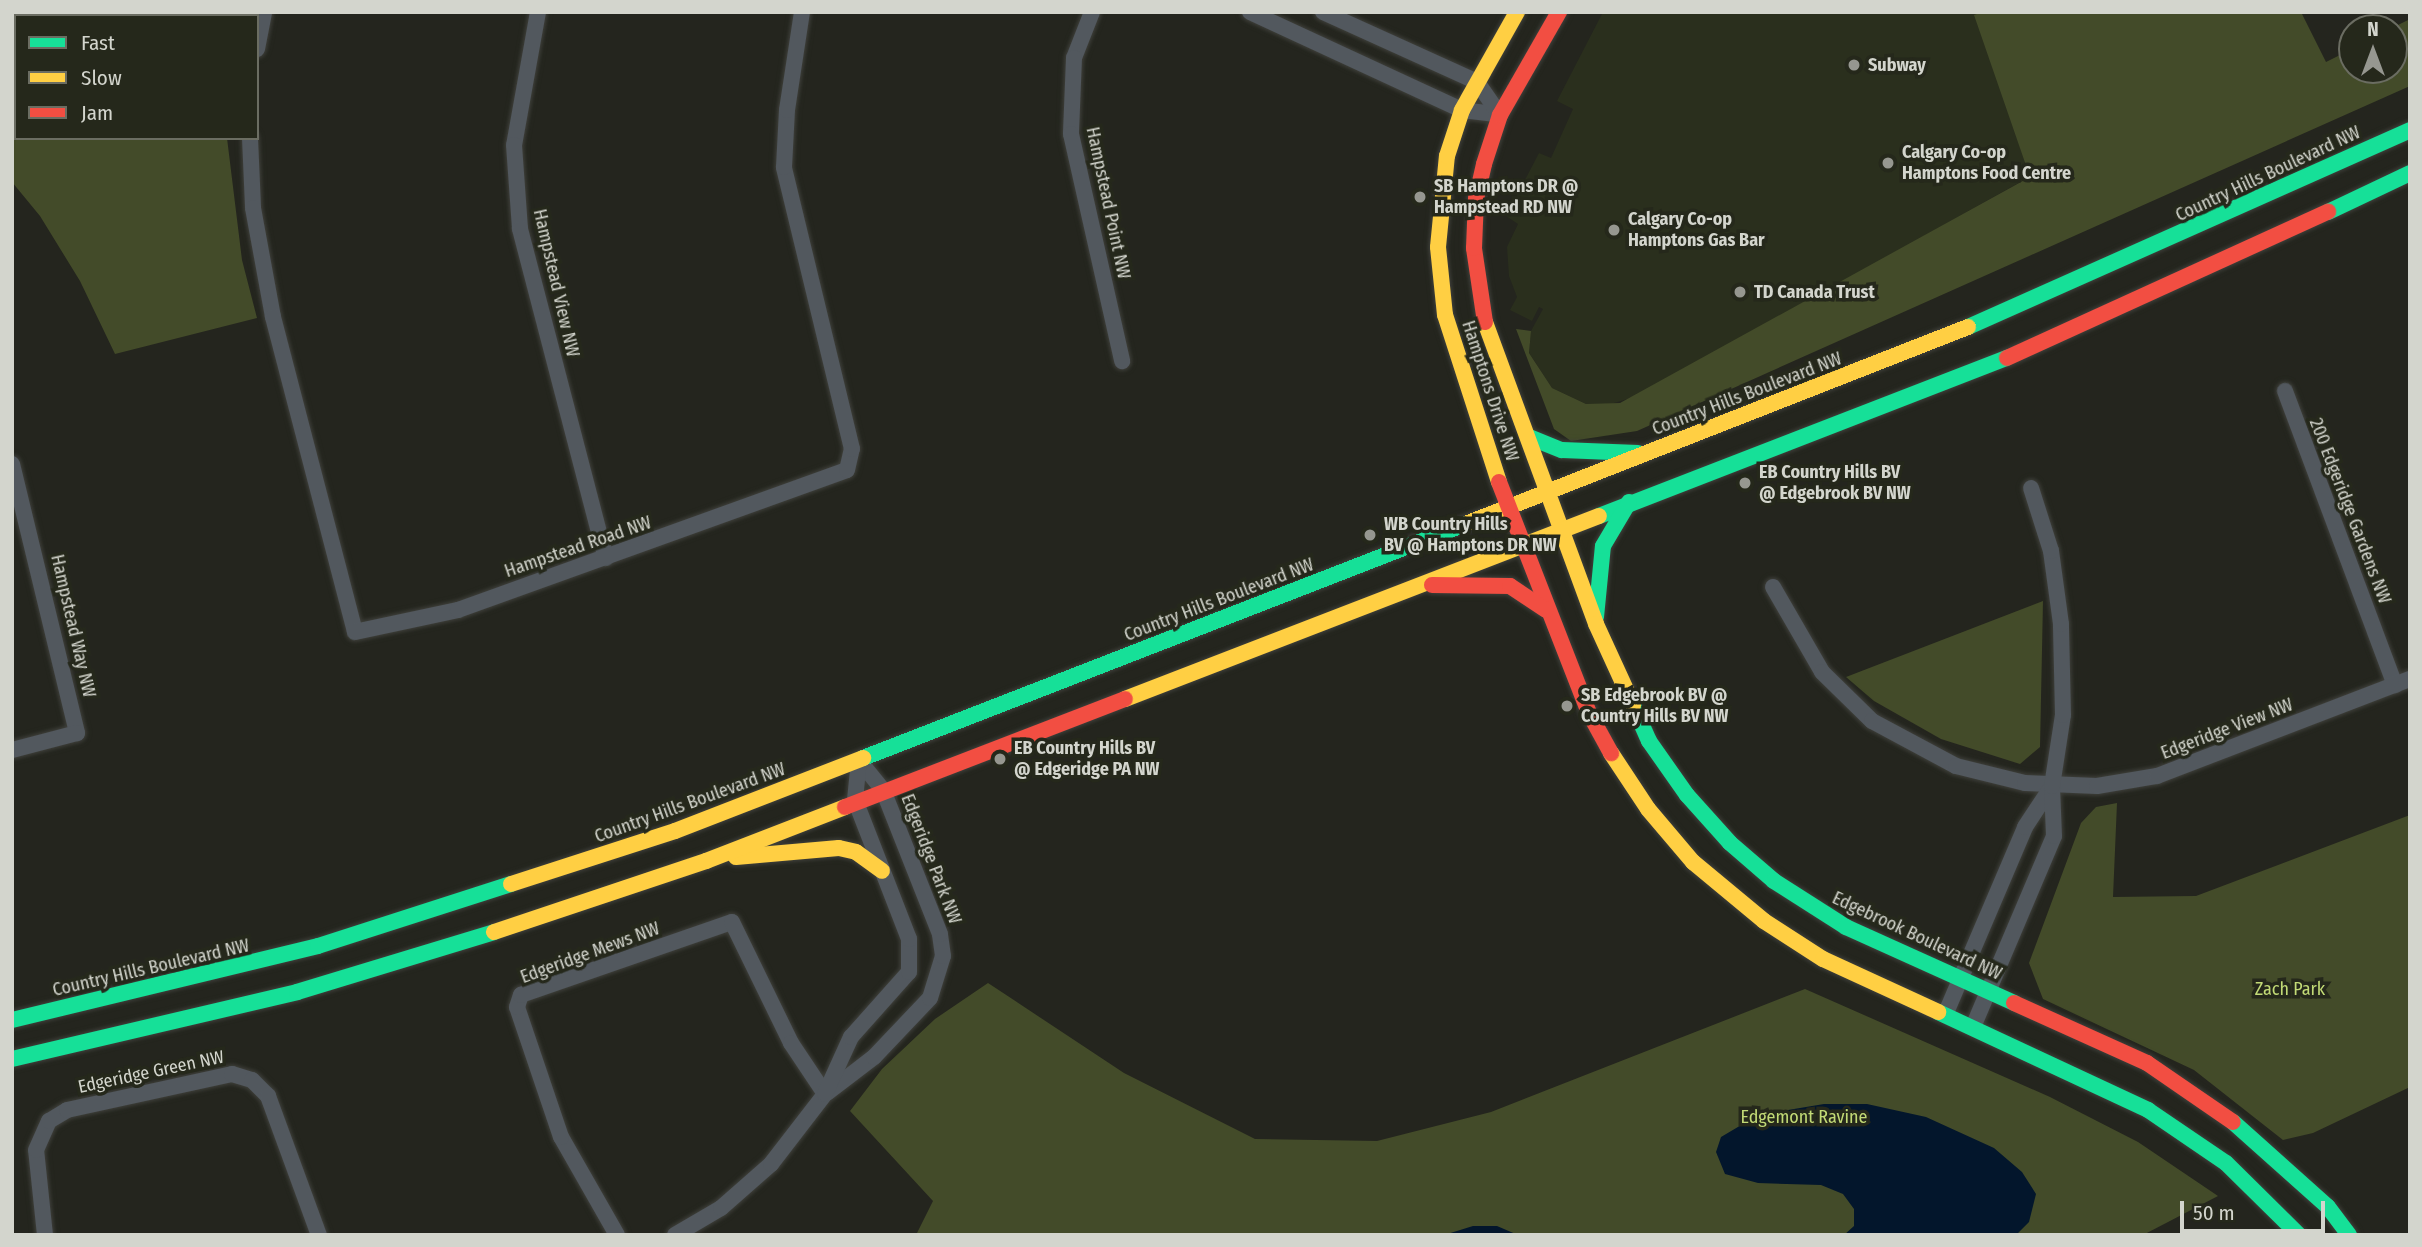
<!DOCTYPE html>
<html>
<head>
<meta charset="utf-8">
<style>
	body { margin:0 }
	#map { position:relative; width:2422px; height:1247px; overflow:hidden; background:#24251e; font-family:"Fira Sans Condensed",sans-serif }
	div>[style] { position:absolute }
	.built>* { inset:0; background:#2a2f1d }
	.green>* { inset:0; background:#434b29 }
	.water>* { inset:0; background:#03162c }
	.roads { filter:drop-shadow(0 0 2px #3f403b) drop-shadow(0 0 2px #3f403b) }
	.street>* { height:16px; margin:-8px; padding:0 8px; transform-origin:8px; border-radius:8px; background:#52585e }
	.fast>* { height:16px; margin:-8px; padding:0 8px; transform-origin:8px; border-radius:8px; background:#16e098 }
	.slow>* { height:16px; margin:-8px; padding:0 8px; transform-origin:8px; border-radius:8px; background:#ffcf43 }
	.jam>* { height:16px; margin:-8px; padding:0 8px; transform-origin:8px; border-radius:8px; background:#f24e42 }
	.dots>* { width:19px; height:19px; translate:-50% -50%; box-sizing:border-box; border:4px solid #25281b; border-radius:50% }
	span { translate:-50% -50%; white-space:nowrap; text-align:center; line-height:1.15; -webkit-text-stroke:7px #25281b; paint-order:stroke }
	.poi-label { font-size:18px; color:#d3d5cd; font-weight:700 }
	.left { translate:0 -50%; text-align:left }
	.street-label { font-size:18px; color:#d3d5cd }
	.park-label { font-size:18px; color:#c2da76 }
	.frame { position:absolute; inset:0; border:14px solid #d3d5cd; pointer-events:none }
	.legend { position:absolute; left:14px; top:14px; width:245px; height:126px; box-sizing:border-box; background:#25281b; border:2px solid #6b6d62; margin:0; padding:9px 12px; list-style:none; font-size:21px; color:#d3d5cd }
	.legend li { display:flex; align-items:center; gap:14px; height:35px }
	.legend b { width:35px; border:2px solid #6b6d62 }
	.north { position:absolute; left:2338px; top:14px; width:70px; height:70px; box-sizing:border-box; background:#25281b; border:2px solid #6b6d62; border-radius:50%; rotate:0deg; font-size:19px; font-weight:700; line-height:28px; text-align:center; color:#d3d5cd }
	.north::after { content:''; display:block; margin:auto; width:24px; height:32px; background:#969790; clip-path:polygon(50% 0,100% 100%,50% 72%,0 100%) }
	.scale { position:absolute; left:2180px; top:1201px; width:145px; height:32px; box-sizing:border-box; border:4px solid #d3d5cd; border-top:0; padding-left:9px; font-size:21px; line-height:24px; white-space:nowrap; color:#d3d5cd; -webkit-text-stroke:5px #25281b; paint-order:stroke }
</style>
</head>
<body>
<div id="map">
	<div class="built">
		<div style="clip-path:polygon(1603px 12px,1982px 12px,1975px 15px,2031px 176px,1638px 396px,1607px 405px,1586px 404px,1552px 388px,1529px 353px,1531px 331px,1543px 309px,1539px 307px,1532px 321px,1510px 310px,1517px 297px,1509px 276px,1507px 247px,1518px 224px,1506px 216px,1539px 153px,1551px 158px,1573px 109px,1557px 101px)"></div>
	</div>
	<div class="green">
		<div style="clip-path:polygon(12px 12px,163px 16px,16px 16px,16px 138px,227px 138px,242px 260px,257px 318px,115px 354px,80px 281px,40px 216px,12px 182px)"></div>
		<div style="clip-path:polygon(1982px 12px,2301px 12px,2326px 62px,2352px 49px,2352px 70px,2394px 70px,2392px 28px,2410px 19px,2410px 86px,1637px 431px,1571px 441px,1554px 429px,1516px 329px,1531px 331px,1529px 353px,1552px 388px,1586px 404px,1620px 403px,2030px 177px,1974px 15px)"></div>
		<div style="clip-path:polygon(2043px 601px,2040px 747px,2020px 764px,1941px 739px,1874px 701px,1846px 677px)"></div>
		<div style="clip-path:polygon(2117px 803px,2113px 897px,2196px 896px,2410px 815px,2410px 1087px,2313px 1133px,2283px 1140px,2194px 1070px,2043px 999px,2029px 963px,2081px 823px,2096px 807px)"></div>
		<div style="clip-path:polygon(988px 983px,1124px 1073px,1255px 1139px,1377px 1141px,1491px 1112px,1805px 989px,2050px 1097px,2138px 1142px,2218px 1196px,2143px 1235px,916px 1235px,933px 1201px,850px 1111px,882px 1069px,935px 1019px)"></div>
	</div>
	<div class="water">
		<div style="clip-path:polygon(1824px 1104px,1867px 1104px,1926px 1117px,1994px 1148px,2022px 1172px,2036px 1194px,2029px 1222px,2016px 1235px,1844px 1235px,1854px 1226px,1854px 1209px,1843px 1194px,1821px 1185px,1758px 1183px,1725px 1174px,1716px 1152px,1721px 1137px,1743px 1124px,1782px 1111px)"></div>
		<div style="clip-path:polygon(1473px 1226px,1497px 1226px,1518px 1235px,1444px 1235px)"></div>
	</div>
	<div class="roads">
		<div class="street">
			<div style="left:538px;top:12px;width:135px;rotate:100.2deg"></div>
			<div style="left:514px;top:145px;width:84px;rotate:85.9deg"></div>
			<div style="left:520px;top:229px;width:340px;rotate:75.4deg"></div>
			<div style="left:1092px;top:12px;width:49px;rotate:111.4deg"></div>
			<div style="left:1074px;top:58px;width:76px;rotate:92.3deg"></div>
			<div style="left:1071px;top:134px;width:233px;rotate:77.3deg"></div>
			<div style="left:1250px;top:12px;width:234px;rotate:24.8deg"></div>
			<div style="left:1462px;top:110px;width:38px;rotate:7deg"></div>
			<div style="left:1323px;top:12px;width:169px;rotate:24.4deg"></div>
			<div style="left:1477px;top:82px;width:40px;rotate:55.1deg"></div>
			<div style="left:257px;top:49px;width:38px;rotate:-79deg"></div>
			<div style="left:250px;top:138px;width:70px;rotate:87.5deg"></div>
			<div style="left:253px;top:208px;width:111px;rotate:79.6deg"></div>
			<div style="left:273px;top:317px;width:325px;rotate:75.4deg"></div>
			<div style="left:355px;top:632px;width:105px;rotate:-12.1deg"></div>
			<div style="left:458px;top:610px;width:413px;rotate:-19.8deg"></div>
			<div style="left:847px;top:470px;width:22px;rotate:-77deg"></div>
			<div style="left:852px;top:449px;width:290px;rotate:-103.6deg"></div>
			<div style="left:784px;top:167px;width:57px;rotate:-87deg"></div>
			<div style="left:787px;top:110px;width:99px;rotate:-81.3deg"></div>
			<div style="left:2285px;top:391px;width:314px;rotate:69.5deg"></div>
			<div style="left:12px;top:464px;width:277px;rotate:76.4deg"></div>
			<div style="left:77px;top:733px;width:67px;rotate:165.3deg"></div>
			<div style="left:1773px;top:587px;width:98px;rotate:60deg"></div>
			<div style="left:1822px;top:672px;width:70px;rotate:44.4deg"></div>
			<div style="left:1872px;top:721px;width:95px;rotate:28.2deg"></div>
			<div style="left:1956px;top:766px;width:71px;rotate:13.8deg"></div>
			<div style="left:2025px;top:783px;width:72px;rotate:2.4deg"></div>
			<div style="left:2097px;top:786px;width:61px;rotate:-9.5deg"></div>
			<div style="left:2157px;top:776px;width:271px;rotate:-21deg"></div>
			<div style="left:1945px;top:1015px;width:204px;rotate:-66.9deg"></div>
			<div style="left:2025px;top:827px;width:49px;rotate:-56.6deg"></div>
			<div style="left:1973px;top:1027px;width:207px;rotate:-67deg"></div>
			<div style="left:2054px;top:836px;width:50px;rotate:-92.3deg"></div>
			<div style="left:2052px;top:786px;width:72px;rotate:-81.2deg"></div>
			<div style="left:2063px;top:715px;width:91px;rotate:-91.3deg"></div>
			<div style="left:2061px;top:624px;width:74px;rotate:-97.8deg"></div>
			<div style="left:2051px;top:551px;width:66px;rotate:-107.6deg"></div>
			<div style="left:827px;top:1093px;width:59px;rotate:-37.5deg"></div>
			<div style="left:874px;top:1057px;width:81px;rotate:-46.5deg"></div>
			<div style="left:930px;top:998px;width:44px;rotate:-72.8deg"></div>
			<div style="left:943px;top:956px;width:22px;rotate:-98deg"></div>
			<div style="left:940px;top:934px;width:155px;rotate:-111.6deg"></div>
			<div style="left:883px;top:790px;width:38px;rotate:-129deg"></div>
			<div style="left:45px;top:1235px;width:85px;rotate:-96deg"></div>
			<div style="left:36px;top:1150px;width:32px;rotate:-66deg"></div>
			<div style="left:49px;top:1121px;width:21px;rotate:-31deg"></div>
			<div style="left:67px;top:1110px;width:169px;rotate:-12.3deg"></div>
			<div style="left:232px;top:1074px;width:21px;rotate:17deg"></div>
			<div style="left:252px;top:1080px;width:23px;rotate:45deg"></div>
			<div style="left:268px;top:1096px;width:148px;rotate:69.9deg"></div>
			<div style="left:617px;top:1235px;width:113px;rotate:-119.7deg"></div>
			<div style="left:561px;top:1137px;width:137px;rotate:-108.7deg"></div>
			<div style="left:517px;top:1007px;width:13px;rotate:-72deg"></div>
			<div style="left:521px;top:995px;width:223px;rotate:-19.1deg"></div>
			<div style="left:732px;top:922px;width:135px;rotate:64deg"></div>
			<div style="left:791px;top:1043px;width:61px;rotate:56.3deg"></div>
			<div style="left:675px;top:1235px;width:53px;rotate:-30.4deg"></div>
			<div style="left:721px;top:1208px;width:67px;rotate:-41.3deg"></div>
			<div style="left:771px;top:1164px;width:88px;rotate:-52.4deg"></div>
			<div style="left:825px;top:1094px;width:63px;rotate:-65.5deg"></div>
			<div style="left:851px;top:1037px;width:87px;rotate:-48.3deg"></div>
			<div style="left:909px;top:972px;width:33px;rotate:-90deg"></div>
			<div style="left:909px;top:939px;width:149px;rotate:-111.2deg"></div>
			<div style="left:855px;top:800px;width:40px;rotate:-84.3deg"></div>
		</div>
		<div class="fast">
			<div style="left:2328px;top:212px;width:91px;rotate:-25.4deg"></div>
			<div style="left:1968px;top:327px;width:484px;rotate:-24deg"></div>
			<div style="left:1529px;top:437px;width:35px;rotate:22deg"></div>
			<div style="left:1562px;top:450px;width:76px;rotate:2.3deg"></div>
			<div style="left:1599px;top:516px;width:438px;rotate:-21.2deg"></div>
			<div style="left:1596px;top:617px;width:71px;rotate:-84.4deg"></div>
			<div style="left:1603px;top:546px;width:51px;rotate:-59.4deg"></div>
			<div style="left:1633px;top:705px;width:39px;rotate:66deg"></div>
			<div style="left:1649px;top:741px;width:66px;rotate:54.9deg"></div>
			<div style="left:1687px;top:795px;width:64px;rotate:48.1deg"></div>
			<div style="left:1730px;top:843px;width:58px;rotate:40.8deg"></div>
			<div style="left:1774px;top:881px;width:85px;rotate:32.6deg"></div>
			<div style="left:1846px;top:927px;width:184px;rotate:24.3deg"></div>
			<div style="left:863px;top:758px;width:649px;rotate:-21.23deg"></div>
			<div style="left:1938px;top:1012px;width:232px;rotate:25deg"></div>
			<div style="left:2148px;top:1110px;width:94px;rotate:34.2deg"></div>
			<div style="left:2226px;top:1163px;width:103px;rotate:44.6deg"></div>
			<div style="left:12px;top:1020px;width:315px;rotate:-13.6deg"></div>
			<div style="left:318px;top:946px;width:203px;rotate:-17.8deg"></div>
			<div style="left:12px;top:1059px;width:293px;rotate:-13.2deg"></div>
			<div style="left:297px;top:992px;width:206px;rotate:-16.9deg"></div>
			<div style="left:2233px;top:1122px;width:127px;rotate:41.8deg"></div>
			<div style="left:2328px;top:1207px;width:35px;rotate:53deg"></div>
		</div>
		<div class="slow">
			<div style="left:1485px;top:322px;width:322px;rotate:69.8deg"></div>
			<div style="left:1596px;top:624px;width:89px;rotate:65.4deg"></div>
			<div style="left:1499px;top:482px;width:176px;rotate:-107.9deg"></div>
			<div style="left:1445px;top:315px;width:68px;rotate:-95.9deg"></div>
			<div style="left:1438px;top:247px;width:91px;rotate:-84.4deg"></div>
			<div style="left:1447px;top:156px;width:48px;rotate:-71.9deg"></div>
			<div style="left:1462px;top:110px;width:112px;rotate:-60.7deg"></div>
			<div style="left:1468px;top:523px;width:537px;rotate:-21.41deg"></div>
			<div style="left:1125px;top:699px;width:508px;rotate:-21.11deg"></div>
			<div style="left:1611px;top:753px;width:67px;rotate:56.5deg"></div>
			<div style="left:1648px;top:809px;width:70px;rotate:49.7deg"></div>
			<div style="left:1693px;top:862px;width:92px;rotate:39.7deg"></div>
			<div style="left:1764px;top:921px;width:70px;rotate:32.8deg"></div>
			<div style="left:1823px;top:959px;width:127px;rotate:24.7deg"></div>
			<div style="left:736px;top:857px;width:103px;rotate:-5deg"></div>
			<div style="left:839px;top:848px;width:17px;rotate:13deg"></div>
			<div style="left:856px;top:852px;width:32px;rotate:36deg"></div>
			<div style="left:511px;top:884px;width:172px;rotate:-17.9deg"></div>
			<div style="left:675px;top:831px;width:202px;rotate:-21.2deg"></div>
			<div style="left:494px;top:932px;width:224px;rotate:-18.5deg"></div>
			<div style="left:706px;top:861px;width:149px;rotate:-21.2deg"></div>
		</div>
		<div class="jam">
			<div style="left:1485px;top:322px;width:75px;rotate:-98.5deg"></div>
			<div style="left:1474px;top:248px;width:49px;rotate:-87.7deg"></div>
			<div style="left:1476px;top:199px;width:36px;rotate:-77deg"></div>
			<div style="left:1484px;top:164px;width:52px;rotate:-71.9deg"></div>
			<div style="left:1500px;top:115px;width:119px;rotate:-60.2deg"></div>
			<div style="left:2007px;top:358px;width:353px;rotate:-24.5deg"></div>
			<div style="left:1499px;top:482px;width:248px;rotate:68.7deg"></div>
			<div style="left:1589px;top:713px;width:46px;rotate:61.2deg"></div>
			<div style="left:1432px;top:585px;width:78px;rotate:0.7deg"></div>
			<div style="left:1510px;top:586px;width:43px;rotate:33.7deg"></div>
			<div style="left:845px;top:807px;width:300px;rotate:-21.1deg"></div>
			<div style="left:2014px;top:1003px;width:146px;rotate:24.3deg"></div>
			<div style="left:2147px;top:1063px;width:104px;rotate:34.5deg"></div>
		</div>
	</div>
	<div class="dots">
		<div style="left:1854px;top:65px;background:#969790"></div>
		<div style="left:1888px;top:163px;background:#969790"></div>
		<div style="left:1420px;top:197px;background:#969790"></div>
		<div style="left:1614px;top:230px;background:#969790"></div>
		<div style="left:1740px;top:292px;background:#969790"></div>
		<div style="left:1745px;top:483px;background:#969790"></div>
		<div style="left:1370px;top:535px;background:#969790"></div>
		<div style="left:1567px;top:706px;background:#969790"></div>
		<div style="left:1000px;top:759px;background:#969790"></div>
	</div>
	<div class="poi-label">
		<span class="left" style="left:1868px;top:65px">Subway</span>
		<span class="left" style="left:1902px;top:163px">Calgary Co-op<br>Hamptons Food Centre</span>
		<span class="left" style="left:1434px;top:197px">SB Hamptons DR @<br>Hampstead RD NW</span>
		<span class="left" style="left:1628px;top:230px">Calgary Co-op<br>Hamptons Gas Bar</span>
		<span class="left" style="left:1754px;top:292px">TD Canada Trust</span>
		<span class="left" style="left:1759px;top:483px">EB Country Hills BV<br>@ Edgebrook BV NW</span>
		<span class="left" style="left:1384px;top:535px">WB Country Hills<br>BV @ Hamptons DR NW</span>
		<span class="left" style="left:1581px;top:706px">SB Edgebrook BV @<br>Country Hills BV NW</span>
		<span class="left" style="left:1014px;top:759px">EB Country Hills BV<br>@ Edgeridge PA NW</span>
	</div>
	<div class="street-label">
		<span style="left:2268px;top:174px;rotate:-25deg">Country Hills Boulevard NW</span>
		<span style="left:1108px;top:203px;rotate:78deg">Hampstead Point NW</span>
		<span style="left:556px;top:283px;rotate:77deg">Hampstead View NW</span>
		<span style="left:1490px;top:391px;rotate:72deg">Hamptons Drive NW</span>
		<span style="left:1747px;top:394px;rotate:-21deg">Country Hills Boulevard NW</span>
		<span style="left:2350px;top:511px;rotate:69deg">200 Edgeridge Gardens NW</span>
		<span style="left:578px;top:547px;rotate:-19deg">Hampstead Road NW</span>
		<span style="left:1219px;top:600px;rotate:-21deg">Country Hills Boulevard NW</span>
		<span style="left:73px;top:626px;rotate:77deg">Hampstead Way NW</span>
		<span style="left:2227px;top:729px;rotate:-21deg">Edgeridge View NW</span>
		<span style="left:690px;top:803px;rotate:-20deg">Country Hills Boulevard NW</span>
		<span style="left:931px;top:859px;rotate:69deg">Edgeridge Park NW</span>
		<span style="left:1917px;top:936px;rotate:25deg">Edgebrook Boulevard NW</span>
		<span style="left:590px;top:953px;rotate:-20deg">Edgeridge Mews NW</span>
		<span style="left:151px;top:968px;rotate:-13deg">Country Hills Boulevard NW</span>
		<span style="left:151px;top:1072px;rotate:-12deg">Edgeridge Green NW</span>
	</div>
	<div class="park-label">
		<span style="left:2290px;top:989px">Zach Park</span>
		<span style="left:1804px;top:1117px">Edgemont Ravine</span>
	</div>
	<div class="frame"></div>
	<ul class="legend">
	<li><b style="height:9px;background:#16e098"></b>Fast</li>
	<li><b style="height:9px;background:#ffcf43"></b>Slow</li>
	<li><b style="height:9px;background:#f24e42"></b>Jam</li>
	</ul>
	<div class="north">N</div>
	<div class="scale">50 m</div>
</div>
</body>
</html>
